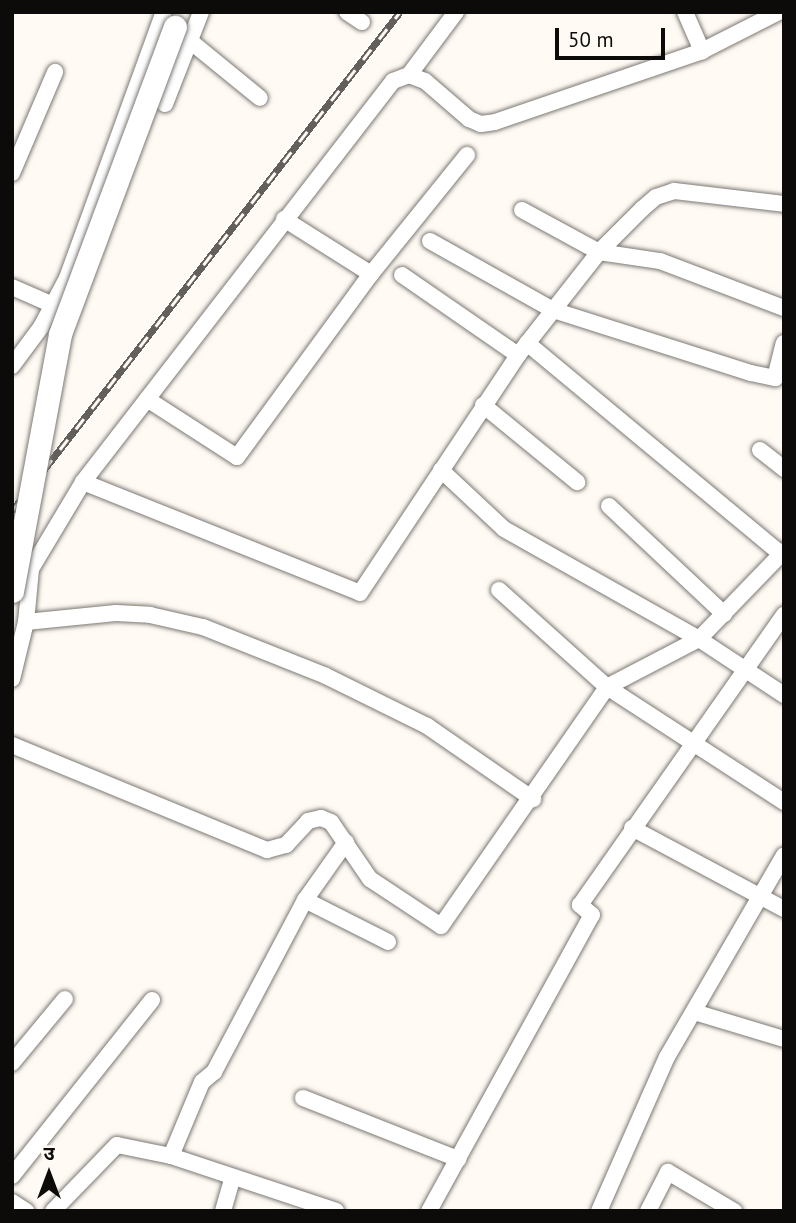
<!DOCTYPE html>
<html>
<head>
<meta charset="utf-8">
<style>
	body { margin:0 }
	#map { position:relative; width:796px; height:1223px; overflow:hidden; background:#fffaf4; font-family:"PT Sans","Noto Sans Devanagari",sans-serif }
	div>[style] { position:absolute }
	.roads { filter:drop-shadow(0 0 2px #7c7873) drop-shadow(0 0 2px #7c7873) }
	.minor>* { height:16px; margin:-8px; padding:0 8px; transform-origin:8px; border-radius:8px; background:#fff }
	.rail>* { height:7px; margin-top:-3.5px; transform-origin:0; background:repeating-linear-gradient(90deg,#fffaf4 0 13px,#625f5c 0 26px); box-sizing:border-box; border-block:2px solid #625f5c }
	.bridges { filter:drop-shadow(0 0 2px #7c7873) drop-shadow(0 0 2px #7c7873) }
	.secondary-bridge>* { height:23px; margin:-11.5px; padding:0 11.5px; transform-origin:11.5px; border-radius:11.5px; background:#fff }
	span { translate:-50% -50%; white-space:nowrap; text-align:center; line-height:1.15; -webkit-text-stroke:5px #fffaf4; paint-order:stroke }
	.frame { position:absolute; inset:0; border:14px solid #0c0b09; pointer-events:none }
	.north { position:absolute; left:14px; top:1139px; width:70px; height:70px; -webkit-text-stroke:5px #fffaf4; paint-order:stroke; rotate:0deg; font-size:19px; font-weight:700; line-height:28px; text-align:center; color:#0c0b09 }
	.north::after { content:''; display:block; margin:auto; width:24px; height:32px; background:#0c0b09; clip-path:polygon(50% 0,100% 100%,50% 72%,0 100%) }
	.scale { position:absolute; left:555px; top:28px; width:110px; height:32px; box-sizing:border-box; border:4px solid #0c0b09; border-top:0; padding-left:9px; font-size:21px; line-height:24px; white-space:nowrap; color:#0c0b09; -webkit-text-stroke:5px #fffaf4; paint-order:stroke }
</style>
</head>
<body>
<div id="map">
	<div class="roads">
		<div class="minor">
			<div style="left:347px;top:12px;width:18px;rotate:34deg"></div>
			<div style="left:685px;top:12px;width:43px;rotate:66.4deg"></div>
			<div style="left:190px;top:41px;width:90px;rotate:39.2deg"></div>
			<div style="left:409px;top:75px;width:79px;rotate:-53.3deg"></div>
			<div style="left:165px;top:104px;width:99px;rotate:-68.6deg"></div>
			<div style="left:12px;top:173px;width:110px;rotate:-66.9deg"></div>
			<div style="left:522px;top:210px;width:88px;rotate:28.6deg"></div>
			<div style="left:599px;top:252px;width:62px;rotate:8.4deg"></div>
			<div style="left:660px;top:261px;width:133px;rotate:20.8deg"></div>
			<div style="left:284px;top:219px;width:103px;rotate:32.3deg"></div>
			<div style="left:430px;top:241px;width:141px;rotate:29.3deg"></div>
			<div style="left:553px;top:310px;width:208px;rotate:17.7deg"></div>
			<div style="left:751px;top:373px;width:25px;rotate:12deg"></div>
			<div style="left:775px;top:378px;width:36px;rotate:-76deg"></div>
			<div style="left:402px;top:275px;width:141px;rotate:34.6deg"></div>
			<div style="left:12px;top:287px;width:45px;rotate:23.7deg"></div>
			<div style="left:527px;top:343px;width:330px;rotate:39.7deg"></div>
			<div style="left:12px;top:366px;width:49px;rotate:-53.4deg"></div>
			<div style="left:41px;top:327px;width:55px;rotate:-62deg"></div>
			<div style="left:67px;top:278px;width:283px;rotate:-70deg"></div>
			<div style="left:147px;top:399px;width:107px;rotate:32.8deg"></div>
			<div style="left:237px;top:457px;width:227px;rotate:-53.8deg"></div>
			<div style="left:371px;top:274px;width:153px;rotate:-51.1deg"></div>
			<div style="left:483px;top:405px;width:122px;rotate:39.3deg"></div>
			<div style="left:760px;top:450px;width:31px;rotate:38deg"></div>
			<div style="left:441px;top:470px;width:86px;rotate:43.1deg"></div>
			<div style="left:504px;top:529px;width:224px;rotate:29.4deg"></div>
			<div style="left:699px;top:639px;width:102px;rotate:33.4deg"></div>
			<div style="left:83px;top:482px;width:298px;rotate:21.8deg"></div>
			<div style="left:360px;top:593px;width:286px;rotate:-56.4deg"></div>
			<div style="left:518px;top:355px;width:131px;rotate:-51.8deg"></div>
			<div style="left:599px;top:252px;width:61px;rotate:-45deg"></div>
			<div style="left:642px;top:209px;width:18px;rotate:-41deg"></div>
			<div style="left:656px;top:197px;width:19px;rotate:-18deg"></div>
			<div style="left:674px;top:191px;width:111px;rotate:6.7deg"></div>
			<div style="left:609px;top:506px;width:158px;rotate:43.2deg"></div>
			<div style="left:499px;top:590px;width:145px;rotate:41.9deg"></div>
			<div style="left:607px;top:687px;width:211px;rotate:33deg"></div>
			<div style="left:26px;top:622px;width:90px;rotate:-5.7deg"></div>
			<div style="left:116px;top:613px;width:34px;rotate:3deg"></div>
			<div style="left:150px;top:615px;width:54px;rotate:12.8deg"></div>
			<div style="left:203px;top:627px;width:132px;rotate:21.7deg"></div>
			<div style="left:326px;top:676px;width:113px;rotate:26.3deg"></div>
			<div style="left:427px;top:726px;width:129px;rotate:34.6deg"></div>
			<div style="left:12px;top:679px;width:59px;rotate:-76.2deg"></div>
			<div style="left:26px;top:622px;width:53px;rotate:-84.6deg"></div>
			<div style="left:31px;top:569px;width:101px;rotate:-59.1deg"></div>
			<div style="left:83px;top:482px;width:507px;rotate:-52.29deg"></div>
			<div style="left:393px;top:81px;width:17px;rotate:-21deg"></div>
			<div style="left:409px;top:75px;width:17px;rotate:21deg"></div>
			<div style="left:425px;top:81px;width:58px;rotate:40.8deg"></div>
			<div style="left:469px;top:119px;width:13px;rotate:23deg"></div>
			<div style="left:481px;top:124px;width:14px;rotate:-8deg"></div>
			<div style="left:495px;top:122px;width:219px;rotate:-18.9deg"></div>
			<div style="left:702px;top:51px;width:86px;rotate:-26.9deg"></div>
			<div style="left:12px;top:745px;width:276px;rotate:22.4deg"></div>
			<div style="left:267px;top:850px;width:20px;rotate:-15deg"></div>
			<div style="left:286px;top:845px;width:33px;rotate:-47deg"></div>
			<div style="left:308px;top:821px;width:13px;rotate:-13deg"></div>
			<div style="left:321px;top:818px;width:11px;rotate:22deg"></div>
			<div style="left:331px;top:822px;width:69px;rotate:55.6deg"></div>
			<div style="left:370px;top:879px;width:85px;rotate:33.5deg"></div>
			<div style="left:441px;top:926px;width:291px;rotate:-55.2deg"></div>
			<div style="left:607px;top:687px;width:104px;rotate:-27.6deg"></div>
			<div style="left:699px;top:639px;width:122px;rotate:-46deg"></div>
			<div style="left:632px;top:828px;width:172px;rotate:28.1deg"></div>
			<div style="left:305px;top:900px;width:93px;rotate:26.8deg"></div>
			<div style="left:694px;top:1012px;width:94px;rotate:16.7deg"></div>
			<div style="left:12px;top:1063px;width:83px;rotate:-50.4deg"></div>
			<div style="left:303px;top:1098px;width:167px;rotate:21.5deg"></div>
			<div style="left:171px;top:1156px;width:80px;rotate:-67.3deg"></div>
			<div style="left:202px;top:1082px;width:16px;rotate:-40deg"></div>
			<div style="left:214px;top:1072px;width:195px;rotate:-62.1deg"></div>
			<div style="left:305px;top:900px;width:71px;rotate:-54.7deg"></div>
			<div style="left:12px;top:1176px;width:225px;rotate:-51.5deg"></div>
			<div style="left:12px;top:1202px;width:17px;rotate:33deg"></div>
			<div style="left:53px;top:1211px;width:92px;rotate:-45.9deg"></div>
			<div style="left:117px;top:1145px;width:55px;rotate:11.5deg"></div>
			<div style="left:171px;top:1156px;width:174px;rotate:18.4deg"></div>
			<div style="left:223px;top:1211px;width:35px;rotate:-74deg"></div>
			<div style="left:429px;top:1211px;width:338px;rotate:-61.2deg"></div>
			<div style="left:592px;top:915px;width:16px;rotate:-140deg"></div>
			<div style="left:580px;top:905px;width:355px;rotate:-54.9deg"></div>
			<div style="left:599px;top:1211px;width:168px;rotate:-66.2deg"></div>
			<div style="left:667px;top:1057px;width:233px;rotate:-59.9deg"></div>
			<div style="left:648px;top:1211px;width:44px;rotate:-62.9deg"></div>
			<div style="left:668px;top:1172px;width:77px;rotate:30.6deg"></div>
		</div>
	</div>
	<div class="rail">
		<div style="left:12px;top:511px;width:632px;rotate:-52.13deg"></div>
	</div>
	<div class="bridges">
		<div class="secondary-bridge">
			<div style="left:12px;top:591px;width:261px;rotate:-79.4deg"></div>
			<div style="left:60px;top:334px;width:328px;rotate:-69.5deg"></div>
		</div>
	</div>
	<div class="frame"></div>
	<div class="north">उ</div>
	<div class="scale">50 m</div>
</div>
</body>
</html>
